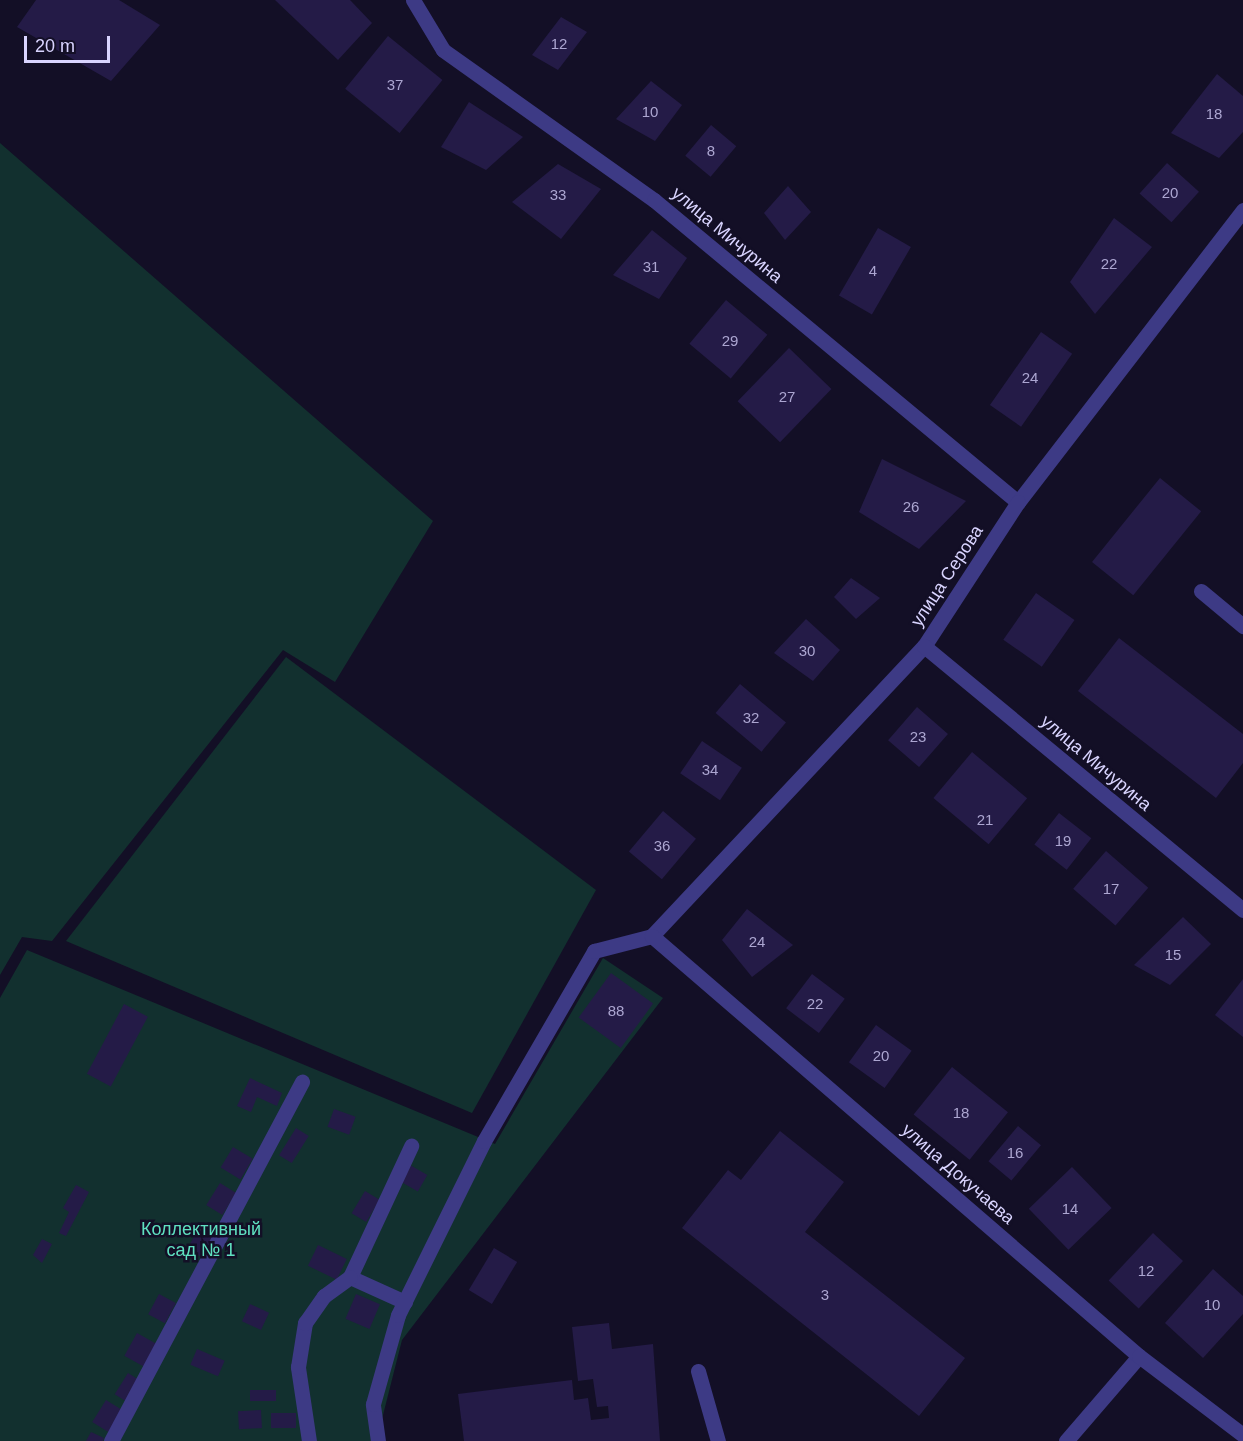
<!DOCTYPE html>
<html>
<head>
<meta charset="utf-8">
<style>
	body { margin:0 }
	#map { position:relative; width:1243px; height:1441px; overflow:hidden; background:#130f26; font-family:Arial,sans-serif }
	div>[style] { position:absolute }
	.green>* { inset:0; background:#12302f }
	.building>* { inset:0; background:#241b47; transform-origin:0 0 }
	.service>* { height:15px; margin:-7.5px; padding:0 7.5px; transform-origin:7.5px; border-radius:7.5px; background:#3d3a85 }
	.minor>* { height:15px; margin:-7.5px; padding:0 7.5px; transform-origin:7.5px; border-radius:7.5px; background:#3d3a85 }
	span { translate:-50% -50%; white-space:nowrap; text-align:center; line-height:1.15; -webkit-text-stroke:5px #130f26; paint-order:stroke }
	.number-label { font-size:15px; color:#aca6d1 }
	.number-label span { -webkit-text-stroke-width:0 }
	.street-label { font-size:18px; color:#d9d4ff }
	.park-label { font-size:18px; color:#5fe0c0 }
	.scale { position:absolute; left:24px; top:36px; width:86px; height:27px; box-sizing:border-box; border:3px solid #d9d4ff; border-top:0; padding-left:8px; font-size:18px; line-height:21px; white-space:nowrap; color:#d9d4ff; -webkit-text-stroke:4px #130f26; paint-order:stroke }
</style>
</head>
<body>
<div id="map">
	<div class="green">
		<div style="clip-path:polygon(0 143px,433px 521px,335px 682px,283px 650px,52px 941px,22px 937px,0 975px)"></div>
		<div style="clip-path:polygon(286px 657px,596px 890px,472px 1113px,66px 941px)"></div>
		<div style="clip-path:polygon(27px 950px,495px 1144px,603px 958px,663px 998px,402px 1340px,382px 1419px,385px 1441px,0 1441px,0 998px)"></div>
	</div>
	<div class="building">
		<div style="clip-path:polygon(36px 0,119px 0,160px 25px,111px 81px,17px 27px)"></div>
		<div style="clip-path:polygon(275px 0,350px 0,372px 23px,338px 60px)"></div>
		<div style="clip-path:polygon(561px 17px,587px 32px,558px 70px,532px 55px)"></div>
		<div style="left:388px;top:36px;width:70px;height:68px;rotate:39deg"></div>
		<div style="clip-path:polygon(1217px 74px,1243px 96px,1243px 132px,1219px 158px,1171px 133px)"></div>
		<div style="clip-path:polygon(651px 81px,682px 105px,655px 141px,616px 119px)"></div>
		<div style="clip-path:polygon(469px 102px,523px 137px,486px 170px,441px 147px)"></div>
		<div style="left:711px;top:125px;width:33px;height:40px;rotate:40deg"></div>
		<div style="left:1167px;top:163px;width:43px;height:41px;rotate:42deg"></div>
		<div style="clip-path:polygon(558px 164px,601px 189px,561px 239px,512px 202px)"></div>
		<div style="clip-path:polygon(788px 186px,811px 212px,785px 240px,764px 213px)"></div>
		<div style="clip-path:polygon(1114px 218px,1152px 247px,1095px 314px,1070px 282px)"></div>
		<div style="left:878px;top:228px;width:38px;height:78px;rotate:30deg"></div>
		<div style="clip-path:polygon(652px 230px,687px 258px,659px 299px,613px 275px)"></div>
		<div style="left:726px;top:300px;width:54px;height:57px;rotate:40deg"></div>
		<div style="left:1041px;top:332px;width:38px;height:89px;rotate:35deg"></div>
		<div style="left:789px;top:348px;width:59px;height:74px;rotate:44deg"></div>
		<div style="clip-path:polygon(882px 459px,966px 501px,919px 549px,859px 512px)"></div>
		<div style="left:1160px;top:478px;width:53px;height:108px;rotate:39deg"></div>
		<div style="clip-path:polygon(851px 578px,880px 598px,856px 619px,834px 597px)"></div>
		<div style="left:1036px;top:593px;width:47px;height:57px;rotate:35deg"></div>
		<div style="clip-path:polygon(806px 619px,840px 650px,813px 681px,774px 653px)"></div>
		<div style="clip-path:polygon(1119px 638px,1243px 734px,1243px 763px,1216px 798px,1078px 691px)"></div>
		<div style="left:740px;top:684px;width:60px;height:38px;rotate:40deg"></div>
		<div style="left:917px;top:707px;width:41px;height:44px;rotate:41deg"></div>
		<div style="left:702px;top:741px;width:48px;height:39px;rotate:34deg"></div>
		<div style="left:972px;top:752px;width:72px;height:60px;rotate:40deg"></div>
		<div style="left:663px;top:811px;width:43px;height:53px;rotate:40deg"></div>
		<div style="left:1059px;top:813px;width:41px;height:40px;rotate:38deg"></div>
		<div style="left:1106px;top:851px;width:56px;height:50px;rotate:41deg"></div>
		<div style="clip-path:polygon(747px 909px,793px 945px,752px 977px,722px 940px)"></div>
		<div style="clip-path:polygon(1183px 917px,1211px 944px,1170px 985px,1134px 965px)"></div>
		<div style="left:611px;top:973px;width:52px;height:55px;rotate:36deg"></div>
		<div style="left:812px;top:974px;width:41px;height:43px;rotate:37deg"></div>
		<div style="clip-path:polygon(1243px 979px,1243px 1037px,1215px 1015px)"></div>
		<div style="left:124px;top:1004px;width:27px;height:79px;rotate:28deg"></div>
		<div style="left:876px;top:1025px;width:44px;height:46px;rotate:36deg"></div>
		<div style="left:952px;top:1067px;width:72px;height:61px;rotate:39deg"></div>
		<div style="clip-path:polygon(250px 1078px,282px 1093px,277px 1106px,257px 1097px,251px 1112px,237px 1106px)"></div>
		<div style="left:334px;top:1109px;width:23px;height:19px;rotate:20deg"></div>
		<div style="left:1018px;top:1126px;width:30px;height:46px;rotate:40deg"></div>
		<div style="left:296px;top:1128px;width:15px;height:32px;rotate:32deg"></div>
		<div style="clip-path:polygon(780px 1131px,844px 1182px,805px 1232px,965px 1358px,919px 1416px,682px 1228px,728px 1170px,741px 1180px)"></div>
		<div style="left:233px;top:1147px;width:23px;height:24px;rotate:31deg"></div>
		<div style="left:410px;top:1165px;width:20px;height:19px;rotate:30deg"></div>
		<div style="left:1072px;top:1167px;width:57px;height:60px;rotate:46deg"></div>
		<div style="left:220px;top:1183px;width:19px;height:26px;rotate:32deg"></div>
		<div style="clip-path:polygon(76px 1185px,89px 1192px,66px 1236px,59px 1233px,69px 1212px,63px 1208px)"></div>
		<div style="left:365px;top:1191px;width:17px;height:26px;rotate:31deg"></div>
		<div style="left:198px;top:1229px;width:21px;height:23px;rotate:28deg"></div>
		<div style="left:1153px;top:1233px;width:41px;height:65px;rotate:43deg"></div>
		<div style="clip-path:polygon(42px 1239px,52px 1244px,42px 1263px,33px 1255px)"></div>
		<div style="left:318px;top:1245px;width:32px;height:23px;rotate:26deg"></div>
		<div style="left:494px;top:1248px;width:27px;height:49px;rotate:31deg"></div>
		<div style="clip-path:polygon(1213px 1269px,1243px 1296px,1243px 1314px,1203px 1358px,1165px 1323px)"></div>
		<div style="left:159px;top:1294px;width:19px;height:23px;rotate:28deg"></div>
		<div style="left:356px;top:1294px;width:26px;height:27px;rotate:23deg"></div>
		<div style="left:250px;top:1304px;width:21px;height:19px;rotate:25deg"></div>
		<div style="clip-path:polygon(609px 1323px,612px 1349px,653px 1344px,660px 1441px,464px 1441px,458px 1394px,572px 1380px,574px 1400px,588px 1398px,591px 1420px,609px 1418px,608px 1406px,597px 1407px,593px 1379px,578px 1381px,572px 1327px)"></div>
		<div style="left:137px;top:1333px;width:23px;height:26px;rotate:29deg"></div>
		<div style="left:197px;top:1349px;width:30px;height:17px;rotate:23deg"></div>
		<div style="left:128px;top:1373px;width:15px;height:25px;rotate:32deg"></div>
		<div style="left:276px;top:1390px;width:11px;height:26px;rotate:90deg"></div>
		<div style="left:106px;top:1400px;width:19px;height:26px;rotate:32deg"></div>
		<div style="left:261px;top:1410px;width:18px;height:23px;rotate:87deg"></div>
		<div style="left:296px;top:1413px;width:15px;height:25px;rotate:90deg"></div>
		<div style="clip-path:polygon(91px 1432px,104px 1438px,103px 1441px,86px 1441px)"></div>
	</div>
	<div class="service">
		<div style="left:1201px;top:591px;width:55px;rotate:39.8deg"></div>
		<div style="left:405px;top:1302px;width:60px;rotate:-155.6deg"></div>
		<div style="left:350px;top:1277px;width:145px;rotate:-65deg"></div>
		<div style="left:698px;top:1371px;width:73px;rotate:74.1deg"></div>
		<div style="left:111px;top:1441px;width:407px;rotate:-62deg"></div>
		<div style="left:309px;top:1441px;width:75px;rotate:-98.5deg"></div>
		<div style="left:298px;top:1367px;width:45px;rotate:-81deg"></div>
		<div style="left:305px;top:1323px;width:33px;rotate:-55deg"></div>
		<div style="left:324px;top:1296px;width:32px;rotate:-36deg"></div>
		<div style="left:378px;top:1441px;width:37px;rotate:-98deg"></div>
		<div style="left:373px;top:1404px;width:92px;rotate:-74.3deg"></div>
		<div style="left:398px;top:1315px;width:194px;rotate:-63.7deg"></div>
		<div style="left:484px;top:1141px;width:220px;rotate:-59.9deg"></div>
		<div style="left:594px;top:951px;width:60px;rotate:-14.5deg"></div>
		<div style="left:1066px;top:1441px;width:112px;rotate:-49.3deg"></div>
	</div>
	<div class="minor">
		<div style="left:413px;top:0;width:58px;rotate:59deg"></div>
		<div style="left:443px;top:50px;width:259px;rotate:35.4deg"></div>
		<div style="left:654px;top:200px;width:473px;rotate:39.7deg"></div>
		<div style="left:1243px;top:210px;width:369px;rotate:127.6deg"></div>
		<div style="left:1018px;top:502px;width:172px;rotate:123.1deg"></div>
		<div style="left:924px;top:646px;width:398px;rotate:133.2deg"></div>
		<div style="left:652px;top:936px;width:643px;rotate:40.78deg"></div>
		<div style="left:1139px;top:1356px;width:131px;rotate:37.2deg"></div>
		<div style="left:924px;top:646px;width:414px;rotate:39.6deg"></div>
	</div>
	<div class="number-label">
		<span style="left:559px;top:44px">12</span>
		<span style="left:395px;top:85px">37</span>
		<span style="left:650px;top:112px">10</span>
		<span style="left:1214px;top:114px">18</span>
		<span style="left:711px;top:151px">8</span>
		<span style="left:1170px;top:193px">20</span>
		<span style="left:558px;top:195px">33</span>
		<span style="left:1109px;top:264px">22</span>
		<span style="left:651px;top:267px">31</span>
		<span style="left:873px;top:271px">4</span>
		<span style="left:730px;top:341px">29</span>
		<span style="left:1030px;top:378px">24</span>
		<span style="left:787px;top:397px">27</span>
		<span style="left:911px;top:507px">26</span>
		<span style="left:807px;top:651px">30</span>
		<span style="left:751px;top:718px">32</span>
		<span style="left:918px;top:737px">23</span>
		<span style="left:710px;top:770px">34</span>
		<span style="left:985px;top:820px">21</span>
		<span style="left:1063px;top:841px">19</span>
		<span style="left:662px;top:846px">36</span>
		<span style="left:1111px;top:889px">17</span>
		<span style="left:757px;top:942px">24</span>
		<span style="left:1173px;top:955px">15</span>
		<span style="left:815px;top:1004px">22</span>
		<span style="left:616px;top:1011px">88</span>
		<span style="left:881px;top:1056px">20</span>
		<span style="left:961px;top:1113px">18</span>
		<span style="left:1015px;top:1153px">16</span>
		<span style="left:1070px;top:1209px">14</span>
		<span style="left:1146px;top:1271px">12</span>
		<span style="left:825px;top:1295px">3</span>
		<span style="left:1212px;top:1305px">10</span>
	</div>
	<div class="street-label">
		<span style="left:727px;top:235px;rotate:40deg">улица Мичурина</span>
		<span style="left:947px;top:576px;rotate:-57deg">улица Серова</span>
		<span style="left:1096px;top:763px;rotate:40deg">улица Мичурина</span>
		<span style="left:958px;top:1174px;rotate:41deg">улица Докучаева</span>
	</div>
	<div class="park-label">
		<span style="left:201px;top:1240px">Коллективный<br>сад № 1</span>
	</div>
	<div class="scale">20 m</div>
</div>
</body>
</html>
